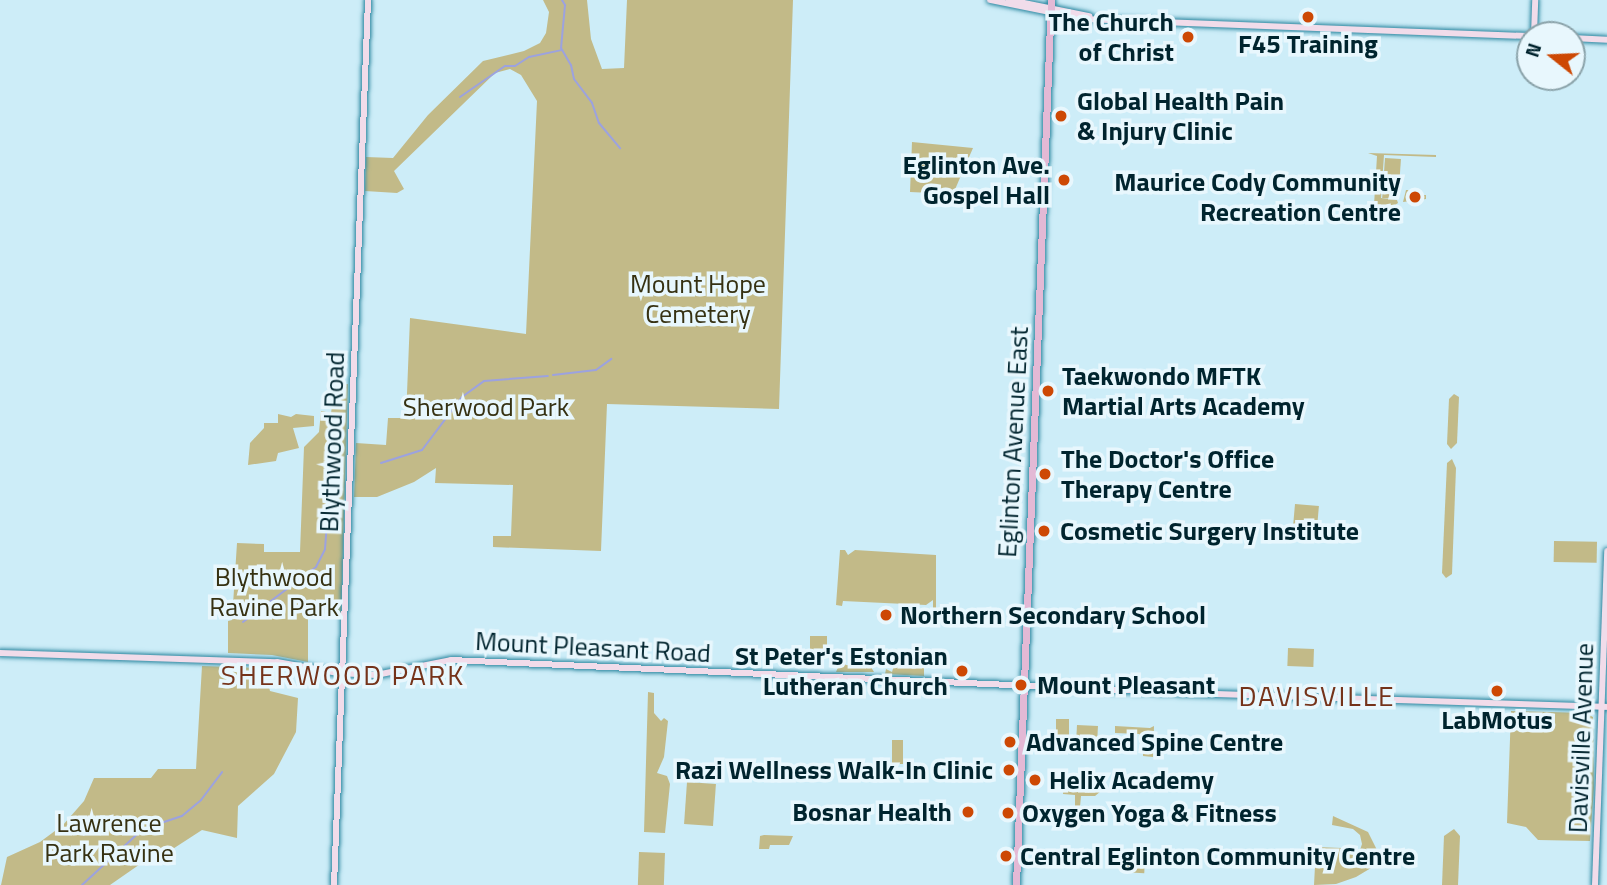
<!DOCTYPE html>
<html>
<head>
<meta charset="utf-8">
<style>
	body { margin:0 }
	#map { position:relative; width:1607px; height:885px; overflow:hidden; background:#cdedf8; font-family:"Titillium Web",sans-serif }
	div>[style] { position:absolute }
	.green>* { inset:0; background:#c2ba88; transform-origin:0 0 }
	.stream>* { height:2px; margin:-1px; padding:0 1px; transform-origin:1px; border-radius:1px; background:#9ca2df }
	.roads { filter:drop-shadow(0 0 2px #2c87a0) drop-shadow(0 0 2px #2c87a0) }
	.secondary>* { height:6px; margin:-3px; padding:0 3px; transform-origin:3px; border-radius:3px; background:#f1dcea }
	.primary>* { height:7px; margin:-3.5px; padding:0 3.5px; transform-origin:3.5px; border-radius:3.5px; background:#e3b9d5 }
	.dots>* { width:19px; height:19px; translate:-50% -50%; box-sizing:border-box; border:4px solid #e8f7fd; border-radius:50% }
	span { translate:-50% -50%; white-space:nowrap; text-align:center; line-height:1.15; -webkit-text-stroke:7px #e8f7fd; paint-order:stroke }
	.poi-label { font-size:26px; color:#00242e; font-weight:700 }
	.right { translate:-100% -50%; text-align:right }
	.left { translate:0 -50%; text-align:left }
	.park-label { font-size:26px; color:#363112 }
	.street-label { font-size:26px; color:#00242e }
	.neighbourhood-label { font-size:28px; color:#75331a; letter-spacing:2px }
	.north { position:absolute; left:1516px; top:21px; width:70px; height:70px; box-sizing:border-box; background:#e8f7fd; border:2px solid #8ba3aa; border-radius:50%; rotate:288deg; font-size:19px; font-weight:700; line-height:28px; text-align:center; color:#00242e }
	.north::after { content:''; display:block; margin:auto; width:24px; height:32px; background:#cd4804; clip-path:polygon(50% 0,100% 100%,50% 72%,0 100%) }
</style>
</head>
<body>
<div id="map">
	<div class="green">
		<div style="clip-path:polygon(543px 0,587px 0,591px 39px,602px 69px,624px 68px,627px 0,793px 0,779px 409px,607px 404px,601px 551px,493px 547px,493px 536px,511px 536px,513px 485px,435px 483px,436px 468px,414px 482px,377px 497px,354px 497px,356px 443px,386px 445px,388px 418px,406px 418px,410px 318px,526px 334px,537px 101px,521px 75px,510px 69px,495px 73px,394px 171px,404px 189px,397px 193px,365px 191px,366px 157px,393px 158px,428px 115px,483px 61px,524px 51px,540px 43px,546px 33px,549px 12px)"></div>
		<div style="clip-path:polygon(912px 142px,973px 148px,953px 194px,910px 192px)"></div>
		<div style="clip-path:polygon(1368px 153px,1436px 155px,1436px 157px,1384px 155px,1381px 198px,1397px 200px,1398px 203px,1395px 205px,1374px 205px,1377px 156px)"></div>
		<div style="left:1385px;top:158px;width:16px;height:40px;rotate:4deg"></div>
		<div style="clip-path:polygon(1406px 190px,1419px 190px,1422px 195px,1426px 195px,1426px 199px,1403px 202px)"></div>
		<div style="clip-path:polygon(348px 384px,341px 614px,308px 613px,308px 662px,272px 655px,228px 653px,228px 621px,232px 620px,237px 543px,264px 544px,264px 552px,300px 552px,304px 447px,319px 432px,321px 411px,331px 413px,335px 386px)"></div>
		<div style="clip-path:polygon(1454px 394px,1459px 397px,1457px 443px,1451px 449px,1447px 444px,1449px 399px)"></div>
		<div style="clip-path:polygon(278px 414px,291px 417px,296px 414px,314px 416px,314px 426px,293px 428px,299px 448px,278px 453px,276px 461px,248px 465px,250px 443px,264px 428px,264px 423px,278px 423px)"></div>
		<div style="clip-path:polygon(1452px 459px,1456px 468px,1452px 574px,1446px 578px,1442px 573px,1447px 463px)"></div>
		<div style="left:1295px;top:504px;width:24px;height:21px;rotate:5deg"></div>
		<div style="left:1554px;top:541px;width:43px;height:21px;rotate:1deg"></div>
		<div style="clip-path:polygon(840px 550px,845px 550px,848px 555px,855px 550px,936px 555px,936px 610px,933px 612px,933px 600px,926px 605px,843px 601px,842px 606px,836px 605px)"></div>
		<div style="left:810px;top:636px;width:17px;height:17px"></div>
		<div style="left:1288px;top:648px;width:26px;height:18px;rotate:2deg"></div>
		<div style="clip-path:polygon(841px 660px,846px 665px,871px 667px,874px 672px,836px 672px)"></div>
		<div style="clip-path:polygon(895px 662px,924px 663px,924px 676px,885px 674px,886px 669px,892px 672px)"></div>
		<div style="clip-path:polygon(202px 666px,264px 668px,270px 691px,298px 698px,296px 732px,274px 774px,238px 806px,237px 838px,202px 830px,165px 854px,146px 860px,110px 885px,1px 885px,7px 857px,40px 842px,63px 825px,84px 801px,94px 778px,151px 778px,158px 769px,196px 769px)"></div>
		<div style="clip-path:polygon(648px 692px,654px 693px,654px 713px,661px 721px,664px 718px,668px 721px,664px 757px,657px 773px,667px 776px,670px 784px,665px 833px,644px 832px)"></div>
		<div style="clip-path:polygon(1511px 711px,1585px 713px,1593px 717px,1594px 788px,1590px 841px,1538px 840px,1526px 827px,1507px 823px)"></div>
		<div style="left:1056px;top:719px;width:13px;height:19px"></div>
		<div style="left:1077px;top:725px;width:21px;height:11px;rotate:3deg"></div>
		<div style="clip-path:polygon(1154px 726px,1153px 757px,1143px 756px,1143px 737px,1139px 734px,1115px 733px,1115px 726px,1150px 728px)"></div>
		<div style="left:892px;top:740px;width:11px;height:24px"></div>
		<div style="clip-path:polygon(1064px 780px,1102px 781px,1101px 791px,1095px 796px,1081px 796px,1080px 807px,1075px 807px,1075px 795px,1063px 794px)"></div>
		<div style="left:687px;top:782px;width:29px;height:42px;rotate:4deg"></div>
		<div style="clip-path:polygon(1333px 816px,1368px 832px,1377px 850px,1376px 859px,1371px 868px,1356px 877px,1336px 884px,1314px 885px,1316px 847px,1342px 848px,1342px 852px,1354px 852px,1360px 850px,1362px 844px,1360px 835px,1353px 829px,1332px 825px)"></div>
		<div style="clip-path:polygon(1454px 829px,1460px 836px,1458px 885px,1442px 885px,1444px 836px)"></div>
		<div style="clip-path:polygon(760px 836px,764px 835px,793px 836px,789px 845px,770px 845px,769px 849px,759px 849px)"></div>
		<div style="left:639px;top:852px;width:26px;height:33px;rotate:2deg"></div>
		<div style="left:1123px;top:858px;width:22px;height:14px;rotate:3deg"></div>
	</div>
	<div class="stream">
		<div style="left:562px;top:0;width:6px;rotate:59deg"></div>
		<div style="left:565px;top:5px;width:43px;rotate:95.3deg"></div>
		<div style="left:561px;top:48px;width:20px;rotate:60deg"></div>
		<div style="left:571px;top:65px;width:14px;rotate:78deg"></div>
		<div style="left:574px;top:79px;width:30px;rotate:53deg"></div>
		<div style="left:592px;top:103px;width:21px;rotate:71deg"></div>
		<div style="left:599px;top:123px;width:33px;rotate:50deg"></div>
		<div style="left:460px;top:97px;width:55px;rotate:-34.6deg"></div>
		<div style="left:505px;top:66px;width:10px"></div>
		<div style="left:515px;top:66px;width:17px;rotate:-33deg"></div>
		<div style="left:529px;top:57px;width:33px;rotate:-12deg"></div>
		<div style="left:553px;top:375px;width:43px;rotate:-6.6deg"></div>
		<div style="left:596px;top:370px;width:19px;rotate:-36deg"></div>
		<div style="left:381px;top:463px;width:43px;rotate:-17.6deg"></div>
		<div style="left:422px;top:450px;width:66px;rotate:-53deg"></div>
		<div style="left:462px;top:397px;width:27px;rotate:-36deg"></div>
		<div style="left:484px;top:381px;width:64px;rotate:-4.5deg"></div>
		<div style="left:243px;top:622px;width:91px;rotate:-37deg"></div>
		<div style="left:316px;top:567px;width:20px;rotate:-63deg"></div>
		<div style="left:325px;top:549px;width:67px;rotate:-85.7deg"></div>
		<div style="left:82px;top:885px;width:83px;rotate:-42.6deg"></div>
		<div style="left:143px;top:829px;width:41px;rotate:-18.4deg"></div>
		<div style="left:182px;top:816px;width:25px;rotate:-40deg"></div>
		<div style="left:201px;top:800px;width:35px;rotate:-53deg"></div>
	</div>
	<div class="roads">
		<div class="secondary">
			<div style="left:990px;top:0;width:96px;rotate:11.4deg"></div>
			<div style="left:1084px;top:19px;width:446px;rotate:2.2deg"></div>
			<div style="left:1009px;top:0;width:82px;rotate:11.3deg"></div>
			<div style="left:1534px;top:35px;width:35px;rotate:-88deg"></div>
			<div style="left:1572px;top:38px;width:35px;rotate:3deg"></div>
			<div style="left:0;top:653px;width:277px;rotate:1.9deg"></div>
			<div style="left:277px;top:662px;width:62px;rotate:10.2deg"></div>
			<div style="left:338px;top:673px;width:38px;rotate:3deg"></div>
			<div style="left:376px;top:675px;width:76px;rotate:-11.3deg"></div>
			<div style="left:451px;top:660px;width:739px;rotate:2.56deg"></div>
			<div style="left:1189px;top:693px;width:418px;rotate:1.9deg"></div>
			<div style="left:334px;top:885px;width:886px;rotate:-87.8deg"></div>
			<div style="left:1595px;top:885px;width:334px;rotate:-87.9deg"></div>
		</div>
		<div class="primary">
			<div style="left:1016px;top:885px;width:886px;rotate:-87.74deg"></div>
		</div>
	</div>
	<div class="dots">
		<div style="left:1308px;top:17px;background:#cd4804"></div>
		<div style="left:1188px;top:37px;background:#cd4804"></div>
		<div style="left:1061px;top:116px;background:#cd4804"></div>
		<div style="left:1064px;top:180px;background:#cd4804"></div>
		<div style="left:1415px;top:197px;background:#cd4804"></div>
		<div style="left:1048px;top:391px;background:#cd4804"></div>
		<div style="left:1045px;top:474px;background:#cd4804"></div>
		<div style="left:1044px;top:531px;background:#cd4804"></div>
		<div style="left:886px;top:615px;background:#cd4804"></div>
		<div style="left:962px;top:671px;background:#cd4804"></div>
		<div style="left:1021px;top:685px;background:#cd4804"></div>
		<div style="left:1497px;top:691px;background:#cd4804"></div>
		<div style="left:1010px;top:742px;background:#cd4804"></div>
		<div style="left:1009px;top:770px;background:#cd4804"></div>
		<div style="left:1035px;top:780px;background:#cd4804"></div>
		<div style="left:968px;top:812px;background:#cd4804"></div>
		<div style="left:1008px;top:813px;background:#cd4804"></div>
		<div style="left:1006px;top:856px;background:#cd4804"></div>
	</div>
	<div class="poi-label">
		<span class="right" style="left:1174px;top:37px">The Church<br>of Christ</span>
		<span style="left:1308px;top:44px">F45 Training</span>
		<span class="left" style="left:1077px;top:116px">Global Health Pain<br>&amp; Injury Clinic</span>
		<span class="right" style="left:1050px;top:180px">Eglinton Ave.<br>Gospel Hall</span>
		<span class="right" style="left:1401px;top:197px">Maurice Cody Community<br>Recreation Centre</span>
		<span class="left" style="left:1062px;top:391px">Taekwondo MFTK<br>Martial Arts Academy</span>
		<span class="left" style="left:1061px;top:474px">The Doctor's Office<br>Therapy Centre</span>
		<span class="left" style="left:1060px;top:531px">Cosmetic Surgery Institute</span>
		<span class="left" style="left:900px;top:615px">Northern Secondary School</span>
		<span class="right" style="left:948px;top:671px">St Peter's Estonian<br>Lutheran Church</span>
		<span class="left" style="left:1037px;top:685px">Mount Pleasant</span>
		<span style="left:1497px;top:720px">LabMotus</span>
		<span class="left" style="left:1026px;top:742px">Advanced Spine Centre</span>
		<span class="right" style="left:993px;top:770px">Razi Wellness Walk-In Clinic</span>
		<span class="left" style="left:1049px;top:780px">Helix Academy</span>
		<span class="right" style="left:952px;top:812px">Bosnar Health</span>
		<span class="left" style="left:1022px;top:813px">Oxygen Yoga &amp; Fitness</span>
		<span class="left" style="left:1020px;top:856px">Central Eglinton Community Centre</span>
	</div>
	<div class="park-label">
		<span style="left:698px;top:299px">Mount Hope<br>Cemetery</span>
		<span style="left:486px;top:407px">Sherwood Park</span>
		<span style="left:274px;top:592px">Blythwood<br>Ravine Park</span>
		<span style="left:109px;top:838px">Lawrence<br>Park Ravine</span>
	</div>
	<div class="street-label">
		<span style="left:332px;top:442px;rotate:-88deg">Blythwood Road</span>
		<span style="left:1013px;top:442px;rotate:-87deg">Eglinton Avenue East</span>
		<span style="left:593px;top:647px;rotate:3deg">Mount Pleasant Road</span>
		<span style="left:1581px;top:738px;rotate:-88deg">Davisville Avenue</span>
	</div>
	<div class="neighbourhood-label">
		<span style="left:343px;top:675px">SHERWOOD PARK</span>
		<span style="left:1317px;top:696px">DAVISVILLE</span>
	</div>
	<div class="north">N</div>
</div>
</body>
</html>
